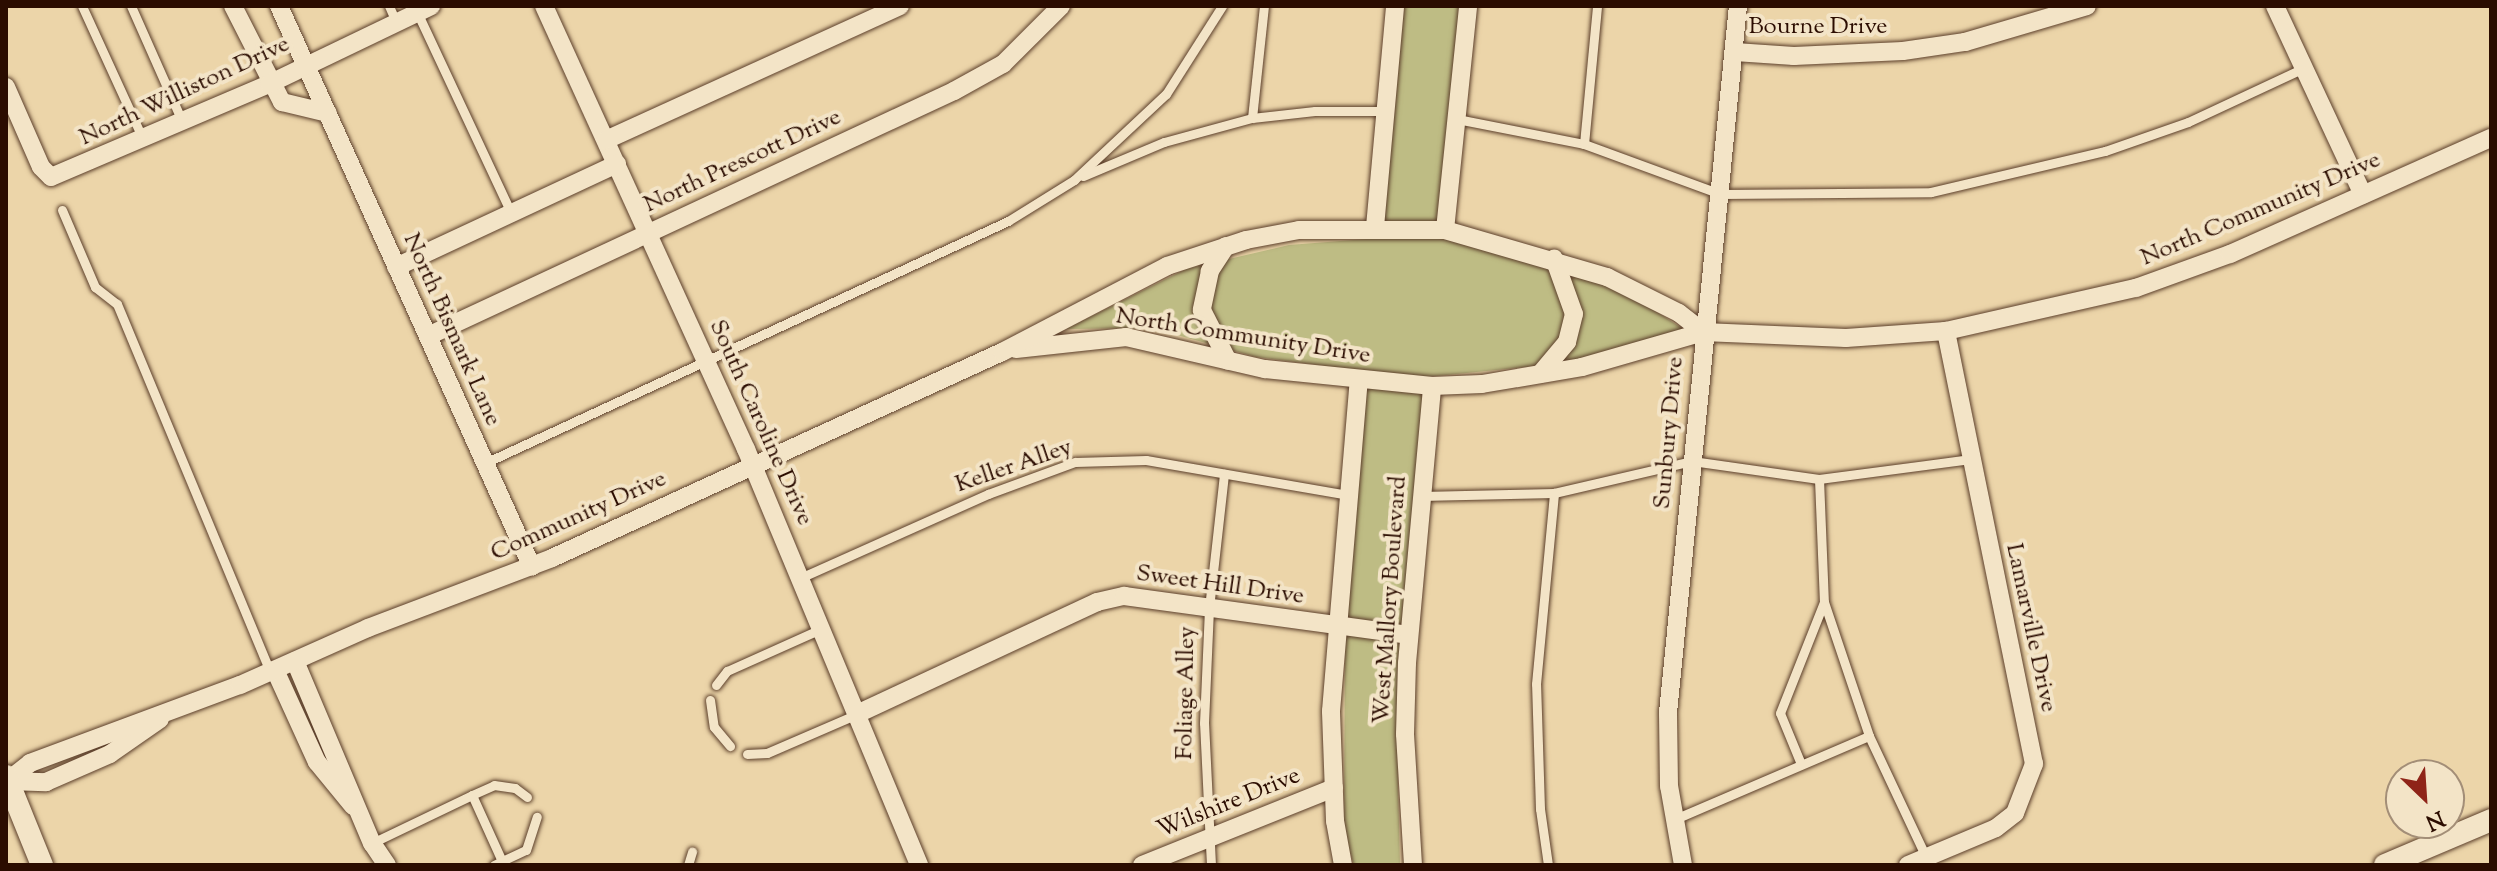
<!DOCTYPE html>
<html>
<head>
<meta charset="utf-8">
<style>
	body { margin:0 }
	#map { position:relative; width:2497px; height:871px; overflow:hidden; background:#ecd5a9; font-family:"Sorts Mill Goudy",serif }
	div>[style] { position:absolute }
	.green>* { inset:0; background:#bebc84 }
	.roads { filter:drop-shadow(0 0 2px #5b3e2a) drop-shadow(0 0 2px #5b3e2a) }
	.service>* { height:9px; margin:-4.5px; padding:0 4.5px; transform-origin:4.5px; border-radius:4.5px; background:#f3e4c7 }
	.minor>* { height:18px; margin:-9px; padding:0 9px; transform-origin:9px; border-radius:9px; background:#f3e4c7 }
	.tertiary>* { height:22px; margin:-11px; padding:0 11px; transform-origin:11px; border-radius:11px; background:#f3e4c7 }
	span { translate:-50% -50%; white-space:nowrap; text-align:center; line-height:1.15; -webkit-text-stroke:8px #f3e4c7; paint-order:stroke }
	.street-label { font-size:24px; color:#2b0c00 }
	.frame { position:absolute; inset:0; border:8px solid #2b0c00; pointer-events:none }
	.north { position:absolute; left:2385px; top:759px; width:80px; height:80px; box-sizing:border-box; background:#f3e4c7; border:2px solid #a38e77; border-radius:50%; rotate:155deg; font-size:22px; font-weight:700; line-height:32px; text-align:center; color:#2b0c00 }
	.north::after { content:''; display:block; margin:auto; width:28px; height:36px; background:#8f2418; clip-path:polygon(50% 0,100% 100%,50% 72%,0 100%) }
</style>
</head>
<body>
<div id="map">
	<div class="green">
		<div style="clip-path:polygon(1401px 6px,1459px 6px,1442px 226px,1619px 287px,1686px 331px,1576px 362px,1427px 377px,1405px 609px,1398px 784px,1400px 865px,1354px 865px,1344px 834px,1345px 614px,1364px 371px,1256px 357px,1152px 328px,1066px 329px,1186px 269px,1289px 245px,1379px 238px)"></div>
	</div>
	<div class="roads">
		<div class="service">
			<div style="left:82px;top:6px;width:146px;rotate:65.4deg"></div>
			<div style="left:131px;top:6px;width:126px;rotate:66.1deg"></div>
			<div style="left:389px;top:6px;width:17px;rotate:66deg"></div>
			<div style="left:417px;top:12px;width:222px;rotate:64.9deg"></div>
			<div style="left:1252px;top:118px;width:113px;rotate:-83.9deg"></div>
			<div style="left:1457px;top:119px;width:129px;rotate:11.1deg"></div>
			<div style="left:1584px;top:144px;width:146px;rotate:20.1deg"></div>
			<div style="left:1721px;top:194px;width:210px;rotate:-0.5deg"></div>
			<div style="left:1931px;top:192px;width:179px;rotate:-13.3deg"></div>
			<div style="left:2105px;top:151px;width:88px;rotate:-19.3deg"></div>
			<div style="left:2188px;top:122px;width:128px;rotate:-25deg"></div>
			<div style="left:1584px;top:144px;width:139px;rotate:-84.6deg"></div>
			<div style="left:1083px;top:176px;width:88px;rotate:-22.8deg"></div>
			<div style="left:1164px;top:142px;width:91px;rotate:-15.3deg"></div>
			<div style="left:1252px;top:118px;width:63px;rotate:-6.3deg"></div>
			<div style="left:1315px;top:111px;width:70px"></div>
			<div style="left:62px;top:210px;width:84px;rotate:66.8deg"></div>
			<div style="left:95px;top:287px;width:28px;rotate:38deg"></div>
			<div style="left:117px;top:304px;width:399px;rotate:67.4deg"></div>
			<div style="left:485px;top:463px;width:576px;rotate:-24.83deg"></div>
			<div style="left:1008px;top:221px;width:78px;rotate:-31.8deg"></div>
			<div style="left:1074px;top:180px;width:126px;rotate:-43.1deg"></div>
			<div style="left:1166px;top:94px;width:104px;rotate:-57.5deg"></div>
			<div style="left:1819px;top:479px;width:123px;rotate:87.7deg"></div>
			<div style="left:1824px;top:602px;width:141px;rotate:71.4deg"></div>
			<div style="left:1869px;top:736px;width:134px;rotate:64.8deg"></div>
			<div style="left:1421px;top:496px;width:133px;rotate:-1.3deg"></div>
			<div style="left:1554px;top:493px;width:142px;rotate:-13.1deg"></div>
			<div style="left:1692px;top:461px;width:128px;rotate:8.1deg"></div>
			<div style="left:1819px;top:479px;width:153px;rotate:-7.5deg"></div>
			<div style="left:800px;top:578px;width:206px;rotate:-24.1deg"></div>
			<div style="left:988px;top:494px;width:93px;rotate:-20.2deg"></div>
			<div style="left:1075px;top:462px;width:71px;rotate:-1.6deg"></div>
			<div style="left:1146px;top:460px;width:206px;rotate:9.8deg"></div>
			<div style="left:716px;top:685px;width:18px;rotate:-52deg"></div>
			<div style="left:727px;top:671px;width:103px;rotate:-24.1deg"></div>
			<div style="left:710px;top:700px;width:27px;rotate:82deg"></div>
			<div style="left:714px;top:727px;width:25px;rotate:50deg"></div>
			<div style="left:747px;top:754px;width:20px;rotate:-3deg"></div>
			<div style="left:767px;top:753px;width:98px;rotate:-23.4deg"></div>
			<div style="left:1801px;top:764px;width:55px;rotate:-112.4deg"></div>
			<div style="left:1780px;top:713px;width:119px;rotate:-68.4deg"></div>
			<div style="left:472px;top:795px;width:24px;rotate:-24deg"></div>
			<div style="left:494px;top:785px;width:21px;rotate:8deg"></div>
			<div style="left:515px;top:788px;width:15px;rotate:37deg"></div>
			<div style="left:1675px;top:819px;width:211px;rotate:-23.2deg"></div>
			<div style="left:372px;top:843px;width:111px;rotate:-25.6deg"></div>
			<div style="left:472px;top:795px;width:72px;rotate:65.6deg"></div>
			<div style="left:502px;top:861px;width:9px;rotate:153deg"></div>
			<div style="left:502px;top:861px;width:26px;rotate:-25deg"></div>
			<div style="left:526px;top:850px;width:35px;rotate:-72deg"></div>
			<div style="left:688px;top:865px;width:14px;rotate:-73deg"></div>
			<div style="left:1211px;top:865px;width:142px;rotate:-92.8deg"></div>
			<div style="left:1204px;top:723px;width:115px;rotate:-87.5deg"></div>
			<div style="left:1209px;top:608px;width:135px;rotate:-83.6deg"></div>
			<div style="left:1548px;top:865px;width:57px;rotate:-98.1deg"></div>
			<div style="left:1540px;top:809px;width:125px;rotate:-91.8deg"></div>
			<div style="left:1536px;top:684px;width:192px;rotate:-84.6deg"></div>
		</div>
		<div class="minor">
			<div style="left:233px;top:6px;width:108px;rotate:63deg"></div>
			<div style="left:282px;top:102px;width:47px;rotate:13.4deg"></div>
			<div style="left:279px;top:6px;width:615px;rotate:65.73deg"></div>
			<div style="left:544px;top:6px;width:487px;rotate:65.5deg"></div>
			<div style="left:746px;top:449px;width:451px;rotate:67.4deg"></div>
			<div style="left:2275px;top:6px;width:208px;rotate:65deg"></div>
			<div style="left:1735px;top:52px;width:59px;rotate:3.9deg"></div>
			<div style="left:1794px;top:56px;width:109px;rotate:-2.6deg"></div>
			<div style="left:1903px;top:51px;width:63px;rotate:-8.3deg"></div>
			<div style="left:1965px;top:42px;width:127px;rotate:-16.4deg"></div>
			<div style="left:6px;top:87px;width:87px;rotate:66.4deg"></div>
			<div style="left:41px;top:167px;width:14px;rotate:45deg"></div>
			<div style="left:51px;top:177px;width:237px;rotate:-23.1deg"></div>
			<div style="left:269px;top:84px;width:180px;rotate:-25.7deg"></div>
			<div style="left:606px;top:140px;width:323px;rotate:-24.5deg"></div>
			<div style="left:1375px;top:227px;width:222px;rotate:-84.8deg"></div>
			<div style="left:1445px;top:230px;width:225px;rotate:-84.1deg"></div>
			<div style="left:1226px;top:246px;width:30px;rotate:123deg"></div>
			<div style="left:1210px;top:271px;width:40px;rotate:102deg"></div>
			<div style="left:1202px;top:310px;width:57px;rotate:63deg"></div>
			<div style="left:396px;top:267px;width:244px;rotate:-25deg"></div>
			<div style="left:428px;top:336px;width:580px;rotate:-24.98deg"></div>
			<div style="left:954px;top:91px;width:56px;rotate:-28.9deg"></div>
			<div style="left:1003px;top:64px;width:82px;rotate:-45deg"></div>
			<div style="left:1016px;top:349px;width:111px;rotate:-6.2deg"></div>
			<div style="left:1126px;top:337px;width:143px;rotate:13deg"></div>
			<div style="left:1265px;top:369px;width:168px;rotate:5.8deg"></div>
			<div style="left:1432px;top:386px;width:50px;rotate:-2.3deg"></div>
			<div style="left:1482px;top:384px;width:101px;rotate:-9.6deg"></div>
			<div style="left:1582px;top:367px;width:126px;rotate:-16.1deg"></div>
			<div style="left:1703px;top:332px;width:143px;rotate:2.4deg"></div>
			<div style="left:1846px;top:338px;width:100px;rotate:-4deg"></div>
			<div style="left:1946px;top:331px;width:195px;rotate:-12.8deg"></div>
			<div style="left:2136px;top:288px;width:100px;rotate:-19.9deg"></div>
			<div style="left:2230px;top:254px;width:286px;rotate:-24deg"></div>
			<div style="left:1540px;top:374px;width:42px;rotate:-49.8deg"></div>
			<div style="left:1567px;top:342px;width:29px;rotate:-76deg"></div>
			<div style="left:1574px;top:314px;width:59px;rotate:-109.7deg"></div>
			<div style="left:295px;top:661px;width:198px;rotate:67.1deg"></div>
			<div style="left:372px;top:843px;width:27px;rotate:56deg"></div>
			<div style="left:275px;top:670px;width:101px;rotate:65.5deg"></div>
			<div style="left:317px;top:762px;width:57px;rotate:50.7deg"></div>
			<div style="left:857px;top:714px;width:265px;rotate:-25deg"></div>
			<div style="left:1097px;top:602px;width:28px;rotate:-13deg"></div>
			<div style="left:1124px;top:596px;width:287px;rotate:7.8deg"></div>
			<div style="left:8px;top:781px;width:38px;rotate:2deg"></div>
			<div style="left:46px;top:782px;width:70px;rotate:-23.6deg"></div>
			<div style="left:110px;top:754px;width:61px;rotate:-35deg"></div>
			<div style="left:6px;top:782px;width:31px;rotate:-38deg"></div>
			<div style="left:30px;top:763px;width:224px;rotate:-20.4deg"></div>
			<div style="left:240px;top:685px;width:140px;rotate:-24deg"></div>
			<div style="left:368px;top:628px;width:197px;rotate:-20.8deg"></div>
			<div style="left:552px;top:558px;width:495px;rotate:-24.6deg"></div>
			<div style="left:1002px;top:352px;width:186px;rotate:-27.5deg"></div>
			<div style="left:1167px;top:266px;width:83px;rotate:-18.2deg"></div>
			<div style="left:1246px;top:240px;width:54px;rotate:-10.7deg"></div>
			<div style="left:1299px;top:230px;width:146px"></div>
			<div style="left:1445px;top:230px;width:169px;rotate:16.2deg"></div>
			<div style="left:1607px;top:277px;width:80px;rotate:26.6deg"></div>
			<div style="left:1679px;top:313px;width:31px;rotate:38deg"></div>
			<div style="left:1142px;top:865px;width:207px;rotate:-21.9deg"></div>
			<div style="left:1343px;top:865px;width:45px;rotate:-100.3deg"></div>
			<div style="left:1335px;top:821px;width:110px;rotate:-92.1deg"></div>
			<div style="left:1331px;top:711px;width:331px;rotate:-85.2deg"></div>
			<div style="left:1413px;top:865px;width:131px;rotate:-93.5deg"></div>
			<div style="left:1405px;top:734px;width:71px;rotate:-88.4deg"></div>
			<div style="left:1407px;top:663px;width:278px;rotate:-84.8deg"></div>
			<div style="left:1683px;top:865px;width:80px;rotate:-100deg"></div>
			<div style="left:1669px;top:786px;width:73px;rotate:-90.8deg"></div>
			<div style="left:1668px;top:713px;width:710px;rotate:-84.35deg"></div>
			<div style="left:1908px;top:865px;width:95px;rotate:-22.8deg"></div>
			<div style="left:1996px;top:828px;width:24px;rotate:-38deg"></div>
			<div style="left:2015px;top:813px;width:53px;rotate:-68.8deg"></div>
			<div style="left:2034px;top:764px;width:442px;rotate:-101.5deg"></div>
		</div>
		<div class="tertiary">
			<div style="left:6px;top:776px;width:96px;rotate:68deg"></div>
			<div style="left:2385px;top:865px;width:115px;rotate:-23deg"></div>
		</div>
	</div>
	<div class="street-label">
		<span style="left:1818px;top:28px">Bourne Drive</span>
		<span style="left:185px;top:92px;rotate:-25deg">North Williston Drive</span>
		<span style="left:743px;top:162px;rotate:-25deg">North Prescott Drive</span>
		<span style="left:2261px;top:210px;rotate:-23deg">North Community Drive</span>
		<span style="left:451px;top:330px;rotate:66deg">North Bismark Lane</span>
		<span style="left:1243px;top:337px;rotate:9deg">North Community Drive</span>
		<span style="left:760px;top:423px;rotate:66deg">South Caroline Drive</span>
		<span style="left:1670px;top:433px;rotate:-85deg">Sunbury Drive</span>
		<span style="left:1014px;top:467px;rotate:-19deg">Keller Alley</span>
		<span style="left:579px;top:517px;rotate:-24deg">Community Drive</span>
		<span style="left:1220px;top:586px;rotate:8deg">Sweet Hill Drive</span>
		<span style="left:1391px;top:600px;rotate:-86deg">West Mallory Boulevard</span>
		<span style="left:2030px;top:628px;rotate:78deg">Lamarville Drive</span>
		<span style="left:1187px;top:693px;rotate:-89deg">Foliage Alley</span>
		<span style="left:1229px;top:804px;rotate:-22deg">Wilshire Drive</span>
	</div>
	<div class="frame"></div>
	<div class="north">N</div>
</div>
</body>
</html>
